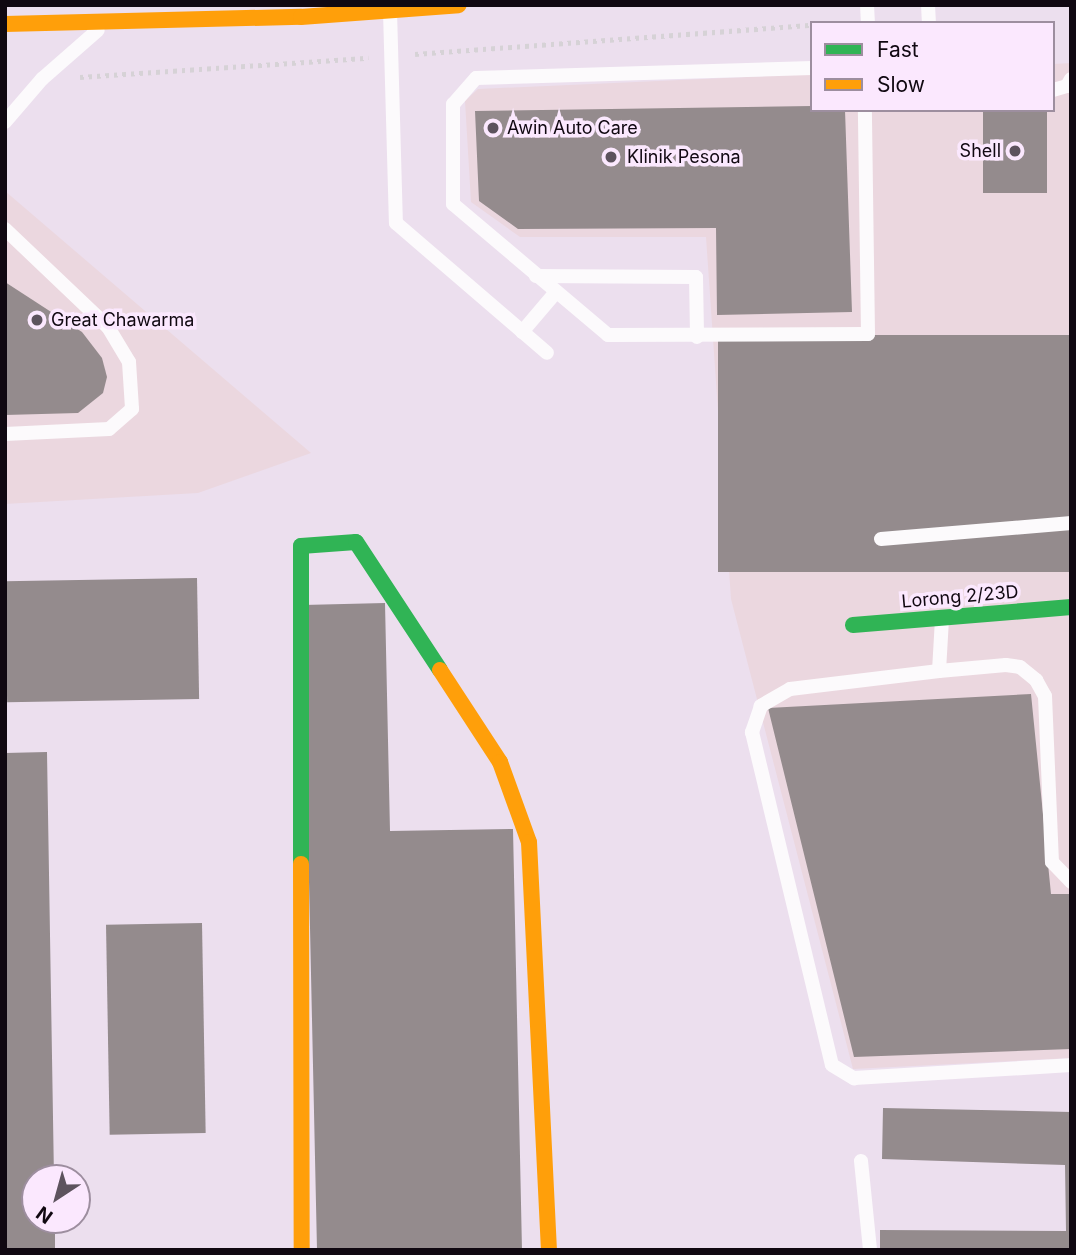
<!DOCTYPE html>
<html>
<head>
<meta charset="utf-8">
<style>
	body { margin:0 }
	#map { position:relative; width:1076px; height:1255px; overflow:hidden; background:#ecdfee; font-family:Inter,sans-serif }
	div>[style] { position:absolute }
	.commercial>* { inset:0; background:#ebd7df }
	.building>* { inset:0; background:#948b8d; transform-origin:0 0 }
	.path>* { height:4.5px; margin-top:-2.25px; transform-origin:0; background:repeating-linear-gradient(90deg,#d6d2d6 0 3.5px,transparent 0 8.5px) }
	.lane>* { height:14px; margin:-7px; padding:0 7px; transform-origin:7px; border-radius:7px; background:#fcfafc }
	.fast>* { height:16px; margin:-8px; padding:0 8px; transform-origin:8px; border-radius:8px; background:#30b455 }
	.slow>* { height:16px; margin:-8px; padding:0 8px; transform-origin:8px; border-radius:8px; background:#ff9f0a }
	.dots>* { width:19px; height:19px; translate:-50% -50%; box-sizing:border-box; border:4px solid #fbe8fe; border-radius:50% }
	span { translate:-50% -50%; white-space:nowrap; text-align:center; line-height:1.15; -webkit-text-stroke:7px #fbe8fe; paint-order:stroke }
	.poi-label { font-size:18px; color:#100811 }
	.left { translate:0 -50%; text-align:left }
	.right { translate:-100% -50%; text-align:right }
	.street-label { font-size:18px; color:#100811 }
	.frame { position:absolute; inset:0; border:7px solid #100811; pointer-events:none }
	.legend { position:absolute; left:810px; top:21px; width:245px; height:91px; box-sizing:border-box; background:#fbe8fe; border:2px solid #9d8e9f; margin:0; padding:9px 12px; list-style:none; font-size:21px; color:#100811 }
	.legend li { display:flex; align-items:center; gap:14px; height:35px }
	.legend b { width:35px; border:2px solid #9d8e9f }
	.north { position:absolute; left:21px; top:1164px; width:70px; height:70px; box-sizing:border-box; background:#fbe8fe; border:2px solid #9d8e9f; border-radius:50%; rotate:216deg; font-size:19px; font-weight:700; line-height:28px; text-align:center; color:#100811 }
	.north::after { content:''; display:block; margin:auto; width:24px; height:32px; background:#5d535e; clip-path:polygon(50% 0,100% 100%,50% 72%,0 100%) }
</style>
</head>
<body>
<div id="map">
	<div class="commercial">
		<div style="clip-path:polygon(1071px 63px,1071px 1058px,853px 1069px,731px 599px,706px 237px,520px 237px,471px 202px,465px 101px,478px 89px,812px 74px,812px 110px,1053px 110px,1053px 64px)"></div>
		<div style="clip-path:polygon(5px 191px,311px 453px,198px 493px,5px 504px)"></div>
	</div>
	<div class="building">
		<div style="clip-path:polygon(812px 106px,812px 110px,845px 110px,852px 312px,717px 315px,716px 228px,518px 229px,479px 201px,475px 111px)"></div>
		<div style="left:983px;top:110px;width:64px;height:83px"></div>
		<div style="clip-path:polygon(5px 282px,82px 332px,102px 358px,107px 377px,103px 393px,78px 413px,5px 415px)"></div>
		<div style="left:1071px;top:335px;width:237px;height:353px;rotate:90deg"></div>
		<div style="left:197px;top:578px;width:121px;height:192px;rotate:89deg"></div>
		<div style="clip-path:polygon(385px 603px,390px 831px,513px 829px,522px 1250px,317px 1250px,303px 605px)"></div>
		<div style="clip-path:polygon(1031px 694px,1051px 894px,1071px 894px,1071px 1049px,854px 1057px,768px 708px)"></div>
		<div style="clip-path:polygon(47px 752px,54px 1178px,35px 1178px,35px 1220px,55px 1220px,55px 1250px,5px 1250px,5px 753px)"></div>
		<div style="left:202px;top:923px;width:210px;height:96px;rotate:89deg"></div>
		<div style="clip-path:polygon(883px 1108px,1071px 1112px,1071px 1250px,880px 1250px,880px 1230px,1066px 1231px,1065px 1165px,882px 1159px)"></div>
	</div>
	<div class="path">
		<div style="left:415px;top:54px;width:398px;rotate:-4.2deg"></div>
		<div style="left:80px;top:77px;width:289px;rotate:-3.8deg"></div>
	</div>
	<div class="lane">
		<div style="left:867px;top:5px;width:18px;rotate:87deg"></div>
		<div style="left:928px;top:5px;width:18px;rotate:87deg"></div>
		<div style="left:390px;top:11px;width:212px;rotate:88.4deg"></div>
		<div style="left:396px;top:223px;width:199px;rotate:40.7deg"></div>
		<div style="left:812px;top:68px;width:336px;rotate:178.3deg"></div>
		<div style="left:476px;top:78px;width:35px;rotate:131deg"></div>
		<div style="left:453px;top:104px;width:100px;rotate:90deg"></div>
		<div style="left:453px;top:204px;width:203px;rotate:40.2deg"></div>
		<div style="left:608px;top:335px;width:260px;rotate:-0.2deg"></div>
		<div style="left:868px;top:334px;width:224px;rotate:-90.8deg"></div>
		<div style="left:1053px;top:90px;width:15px;rotate:-16deg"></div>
		<div style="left:1067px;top:86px;width:8px;rotate:-60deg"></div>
		<div style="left:5px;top:122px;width:57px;rotate:-49.3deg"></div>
		<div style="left:42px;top:79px;width:74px;rotate:-41.2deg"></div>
		<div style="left:5px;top:229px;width:142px;rotate:43.6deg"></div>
		<div style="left:108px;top:327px;width:41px;rotate:59deg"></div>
		<div style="left:129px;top:362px;width:47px;rotate:86.3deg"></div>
		<div style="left:132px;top:409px;width:30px;rotate:139deg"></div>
		<div style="left:109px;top:429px;width:104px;rotate:177.2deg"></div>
		<div style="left:536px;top:276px;width:160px;rotate:0.4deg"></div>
		<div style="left:696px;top:277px;width:60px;rotate:89deg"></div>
		<div style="left:522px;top:332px;width:52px;rotate:-49.6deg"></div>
		<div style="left:881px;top:539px;width:191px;rotate:-4.8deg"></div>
		<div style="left:942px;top:619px;width:52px;rotate:93.3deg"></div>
		<div style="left:939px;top:671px;width:150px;rotate:173.1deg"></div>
		<div style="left:790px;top:689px;width:34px;rotate:150deg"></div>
		<div style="left:761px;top:706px;width:28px;rotate:109deg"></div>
		<div style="left:752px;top:732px;width:342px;rotate:76.5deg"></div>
		<div style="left:832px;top:1065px;width:26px;rotate:31deg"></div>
		<div style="left:854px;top:1078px;width:217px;rotate:-3.4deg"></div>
		<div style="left:939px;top:671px;width:67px;rotate:-5.1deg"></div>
		<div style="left:1006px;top:665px;width:14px;rotate:8deg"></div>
		<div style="left:1020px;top:667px;width:21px;rotate:39deg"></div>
		<div style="left:1036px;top:680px;width:18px;rotate:61deg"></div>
		<div style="left:1045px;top:696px;width:166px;rotate:87.6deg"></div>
		<div style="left:1052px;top:862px;width:28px;rotate:46deg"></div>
		<div style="left:861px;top:1161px;width:89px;rotate:84.2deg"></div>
	</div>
	<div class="fast">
		<div style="left:853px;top:625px;width:219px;rotate:-4.7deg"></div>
		<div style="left:301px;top:864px;width:318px;rotate:-90deg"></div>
		<div style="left:301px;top:546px;width:55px;rotate:-4.2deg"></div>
		<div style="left:356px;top:542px;width:153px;rotate:56.7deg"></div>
	</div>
	<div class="slow">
		<div style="left:5px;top:24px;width:296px;rotate:-1.4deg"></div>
		<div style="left:301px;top:17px;width:158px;rotate:-4.3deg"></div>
		<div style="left:440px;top:670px;width:110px;rotate:56.9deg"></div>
		<div style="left:500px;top:762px;width:85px;rotate:70.1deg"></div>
		<div style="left:529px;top:842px;width:408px;rotate:87.2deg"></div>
		<div style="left:301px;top:864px;width:386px;rotate:89.9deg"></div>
	</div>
	<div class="dots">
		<div style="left:493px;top:128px;background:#5d535e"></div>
		<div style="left:1015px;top:151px;background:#5d535e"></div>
		<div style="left:611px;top:157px;background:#5d535e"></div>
		<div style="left:37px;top:320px;background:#5d535e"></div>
	</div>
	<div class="poi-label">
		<span class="left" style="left:507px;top:128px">Awin Auto Care</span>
		<span class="right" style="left:1001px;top:151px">Shell</span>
		<span class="left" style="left:627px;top:157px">Klinik Pesona</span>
		<span class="left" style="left:51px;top:320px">Great Chawarma</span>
	</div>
	<div class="street-label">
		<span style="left:960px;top:597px;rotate:-5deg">Lorong 2/23D</span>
	</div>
	<div class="frame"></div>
	<ul class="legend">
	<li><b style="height:9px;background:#30b455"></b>Fast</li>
	<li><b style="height:9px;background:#ff9f0a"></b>Slow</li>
	</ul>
	<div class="north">N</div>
</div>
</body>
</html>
